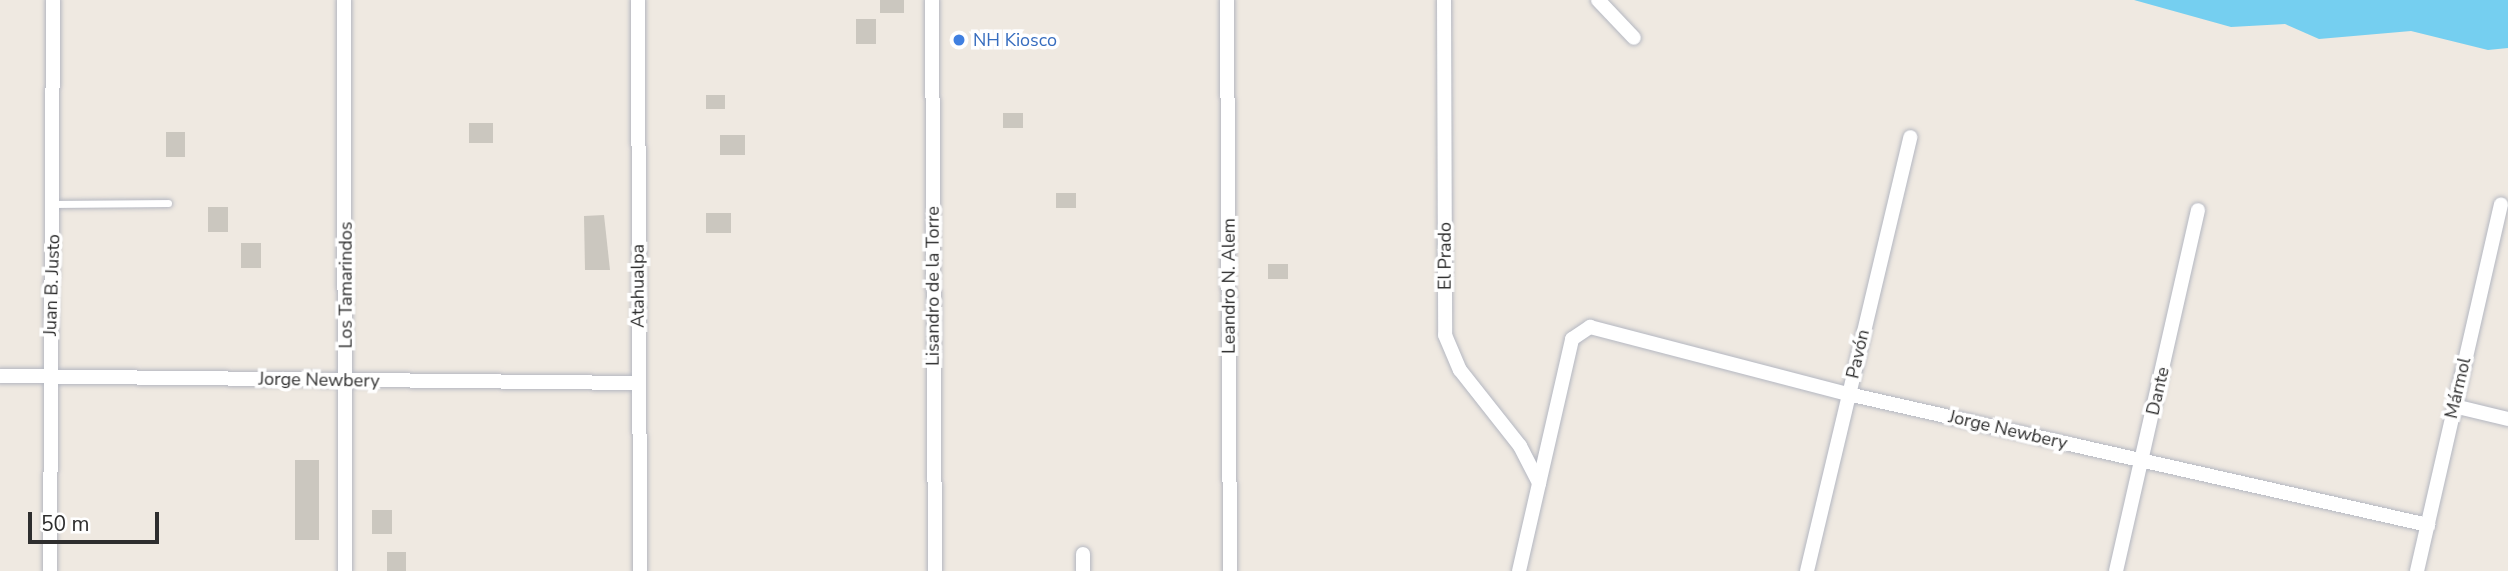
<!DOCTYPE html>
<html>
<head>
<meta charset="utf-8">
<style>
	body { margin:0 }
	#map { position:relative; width:2508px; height:571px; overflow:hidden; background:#efe9e1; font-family:"Nunito Sans",sans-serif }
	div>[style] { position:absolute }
	.water>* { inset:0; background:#75cff0 }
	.building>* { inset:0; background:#cbc7bf; transform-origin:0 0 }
	.roads { filter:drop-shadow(0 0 2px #b4b7c1) drop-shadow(0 0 2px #b4b7c1) }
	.lane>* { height:7px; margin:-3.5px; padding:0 3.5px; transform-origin:3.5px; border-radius:3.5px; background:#fff }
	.street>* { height:14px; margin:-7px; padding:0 7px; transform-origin:7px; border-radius:7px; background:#fff }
	.dots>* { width:19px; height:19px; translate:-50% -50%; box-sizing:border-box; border:4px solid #fff; border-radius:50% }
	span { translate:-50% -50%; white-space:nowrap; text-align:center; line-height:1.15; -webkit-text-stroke:7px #fff; paint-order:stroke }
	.shop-label { font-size:18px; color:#366cbe }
	.left { translate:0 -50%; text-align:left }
	.street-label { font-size:18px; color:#2e2e2e }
	.scale { position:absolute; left:28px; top:512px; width:131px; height:32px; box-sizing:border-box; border:4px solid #2e2e2e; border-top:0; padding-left:9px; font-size:21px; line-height:24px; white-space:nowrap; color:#2e2e2e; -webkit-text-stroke:5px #fff; paint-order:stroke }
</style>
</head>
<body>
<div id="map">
	<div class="water">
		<div style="clip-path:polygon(2134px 0,2508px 0,2508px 48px,2488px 50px,2411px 31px,2319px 39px,2285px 24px,2231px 27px)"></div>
	</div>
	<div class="building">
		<div style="left:880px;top:0;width:24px;height:13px"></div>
		<div style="left:876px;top:19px;width:25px;height:20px;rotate:90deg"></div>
		<div style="left:706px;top:95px;width:19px;height:14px"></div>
		<div style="left:1003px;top:113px;width:20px;height:15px"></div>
		<div style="left:493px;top:123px;width:20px;height:24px;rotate:90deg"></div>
		<div style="left:166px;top:132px;width:19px;height:25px"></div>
		<div style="left:745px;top:135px;width:20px;height:25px;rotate:90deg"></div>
		<div style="left:1056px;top:193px;width:20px;height:15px"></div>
		<div style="left:208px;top:207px;width:20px;height:25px"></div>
		<div style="left:731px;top:213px;width:20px;height:25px;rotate:90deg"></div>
		<div style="clip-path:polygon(604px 215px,610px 270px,585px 270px,584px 216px)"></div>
		<div style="left:241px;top:243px;width:20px;height:25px"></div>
		<div style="left:1268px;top:264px;width:20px;height:15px"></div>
		<div style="left:295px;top:460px;width:24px;height:80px"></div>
		<div style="left:372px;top:510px;width:20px;height:24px"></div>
		<div style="left:387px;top:552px;width:19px;height:19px"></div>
	</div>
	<div class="roads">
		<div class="lane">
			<div style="left:55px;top:204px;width:113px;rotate:-0.5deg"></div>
		</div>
		<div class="street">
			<div style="left:344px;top:0;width:571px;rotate:89.9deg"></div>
			<div style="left:638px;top:0;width:571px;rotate:89.8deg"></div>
			<div style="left:932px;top:0;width:571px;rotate:89.7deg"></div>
			<div style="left:1227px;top:0;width:571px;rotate:89.7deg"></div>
			<div style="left:1444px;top:0;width:335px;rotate:89.8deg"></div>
			<div style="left:1445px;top:335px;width:38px;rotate:67deg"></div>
			<div style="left:1460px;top:370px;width:97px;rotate:51.7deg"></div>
			<div style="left:1520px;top:446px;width:42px;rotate:62.8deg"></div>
			<div style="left:1598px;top:0;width:52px;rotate:46.5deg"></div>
			<div style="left:0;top:376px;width:638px;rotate:0.63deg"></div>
			<div style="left:2454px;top:406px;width:56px;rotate:13.5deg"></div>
			<div style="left:1083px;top:554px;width:17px;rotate:90deg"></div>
			<div style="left:50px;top:571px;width:571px;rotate:-89.7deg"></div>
			<div style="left:1519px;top:571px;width:238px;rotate:-77.1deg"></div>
			<div style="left:1572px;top:339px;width:22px;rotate:-34deg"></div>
			<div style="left:1590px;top:327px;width:267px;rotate:14.6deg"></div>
			<div style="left:1848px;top:394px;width:595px;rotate:12.73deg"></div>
			<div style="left:1807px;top:571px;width:446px;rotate:-76.6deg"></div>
			<div style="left:2116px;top:571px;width:370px;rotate:-77.2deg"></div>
			<div style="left:2417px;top:571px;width:376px;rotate:-77.1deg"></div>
		</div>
	</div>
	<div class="dots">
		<div style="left:959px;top:40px;background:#3f7fe0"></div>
	</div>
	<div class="shop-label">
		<span class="left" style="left:973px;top:40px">NH Kiosco</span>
	</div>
	<div class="street-label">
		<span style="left:1445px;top:256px;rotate:-90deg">El Prado</span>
		<span style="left:52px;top:285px;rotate:-88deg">Juan B. Justo</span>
		<span style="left:346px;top:285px;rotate:-90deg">Los Tamarindos</span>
		<span style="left:638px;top:286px;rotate:-90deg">Atahualpa</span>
		<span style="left:933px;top:286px;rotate:-90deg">Lisandro de la Torre</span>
		<span style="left:1229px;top:286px;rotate:-90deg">Leandro N. Alem</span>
		<span style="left:1858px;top:354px;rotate:-77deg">Pavón</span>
		<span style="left:319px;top:380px;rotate:1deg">Jorge Newbery</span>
		<span style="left:2458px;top:388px;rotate:-77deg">Mármol</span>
		<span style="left:2158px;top:391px;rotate:-77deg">Dante</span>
		<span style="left:2008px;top:430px;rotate:13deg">Jorge Newbery</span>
	</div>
	<div class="scale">50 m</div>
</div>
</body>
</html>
